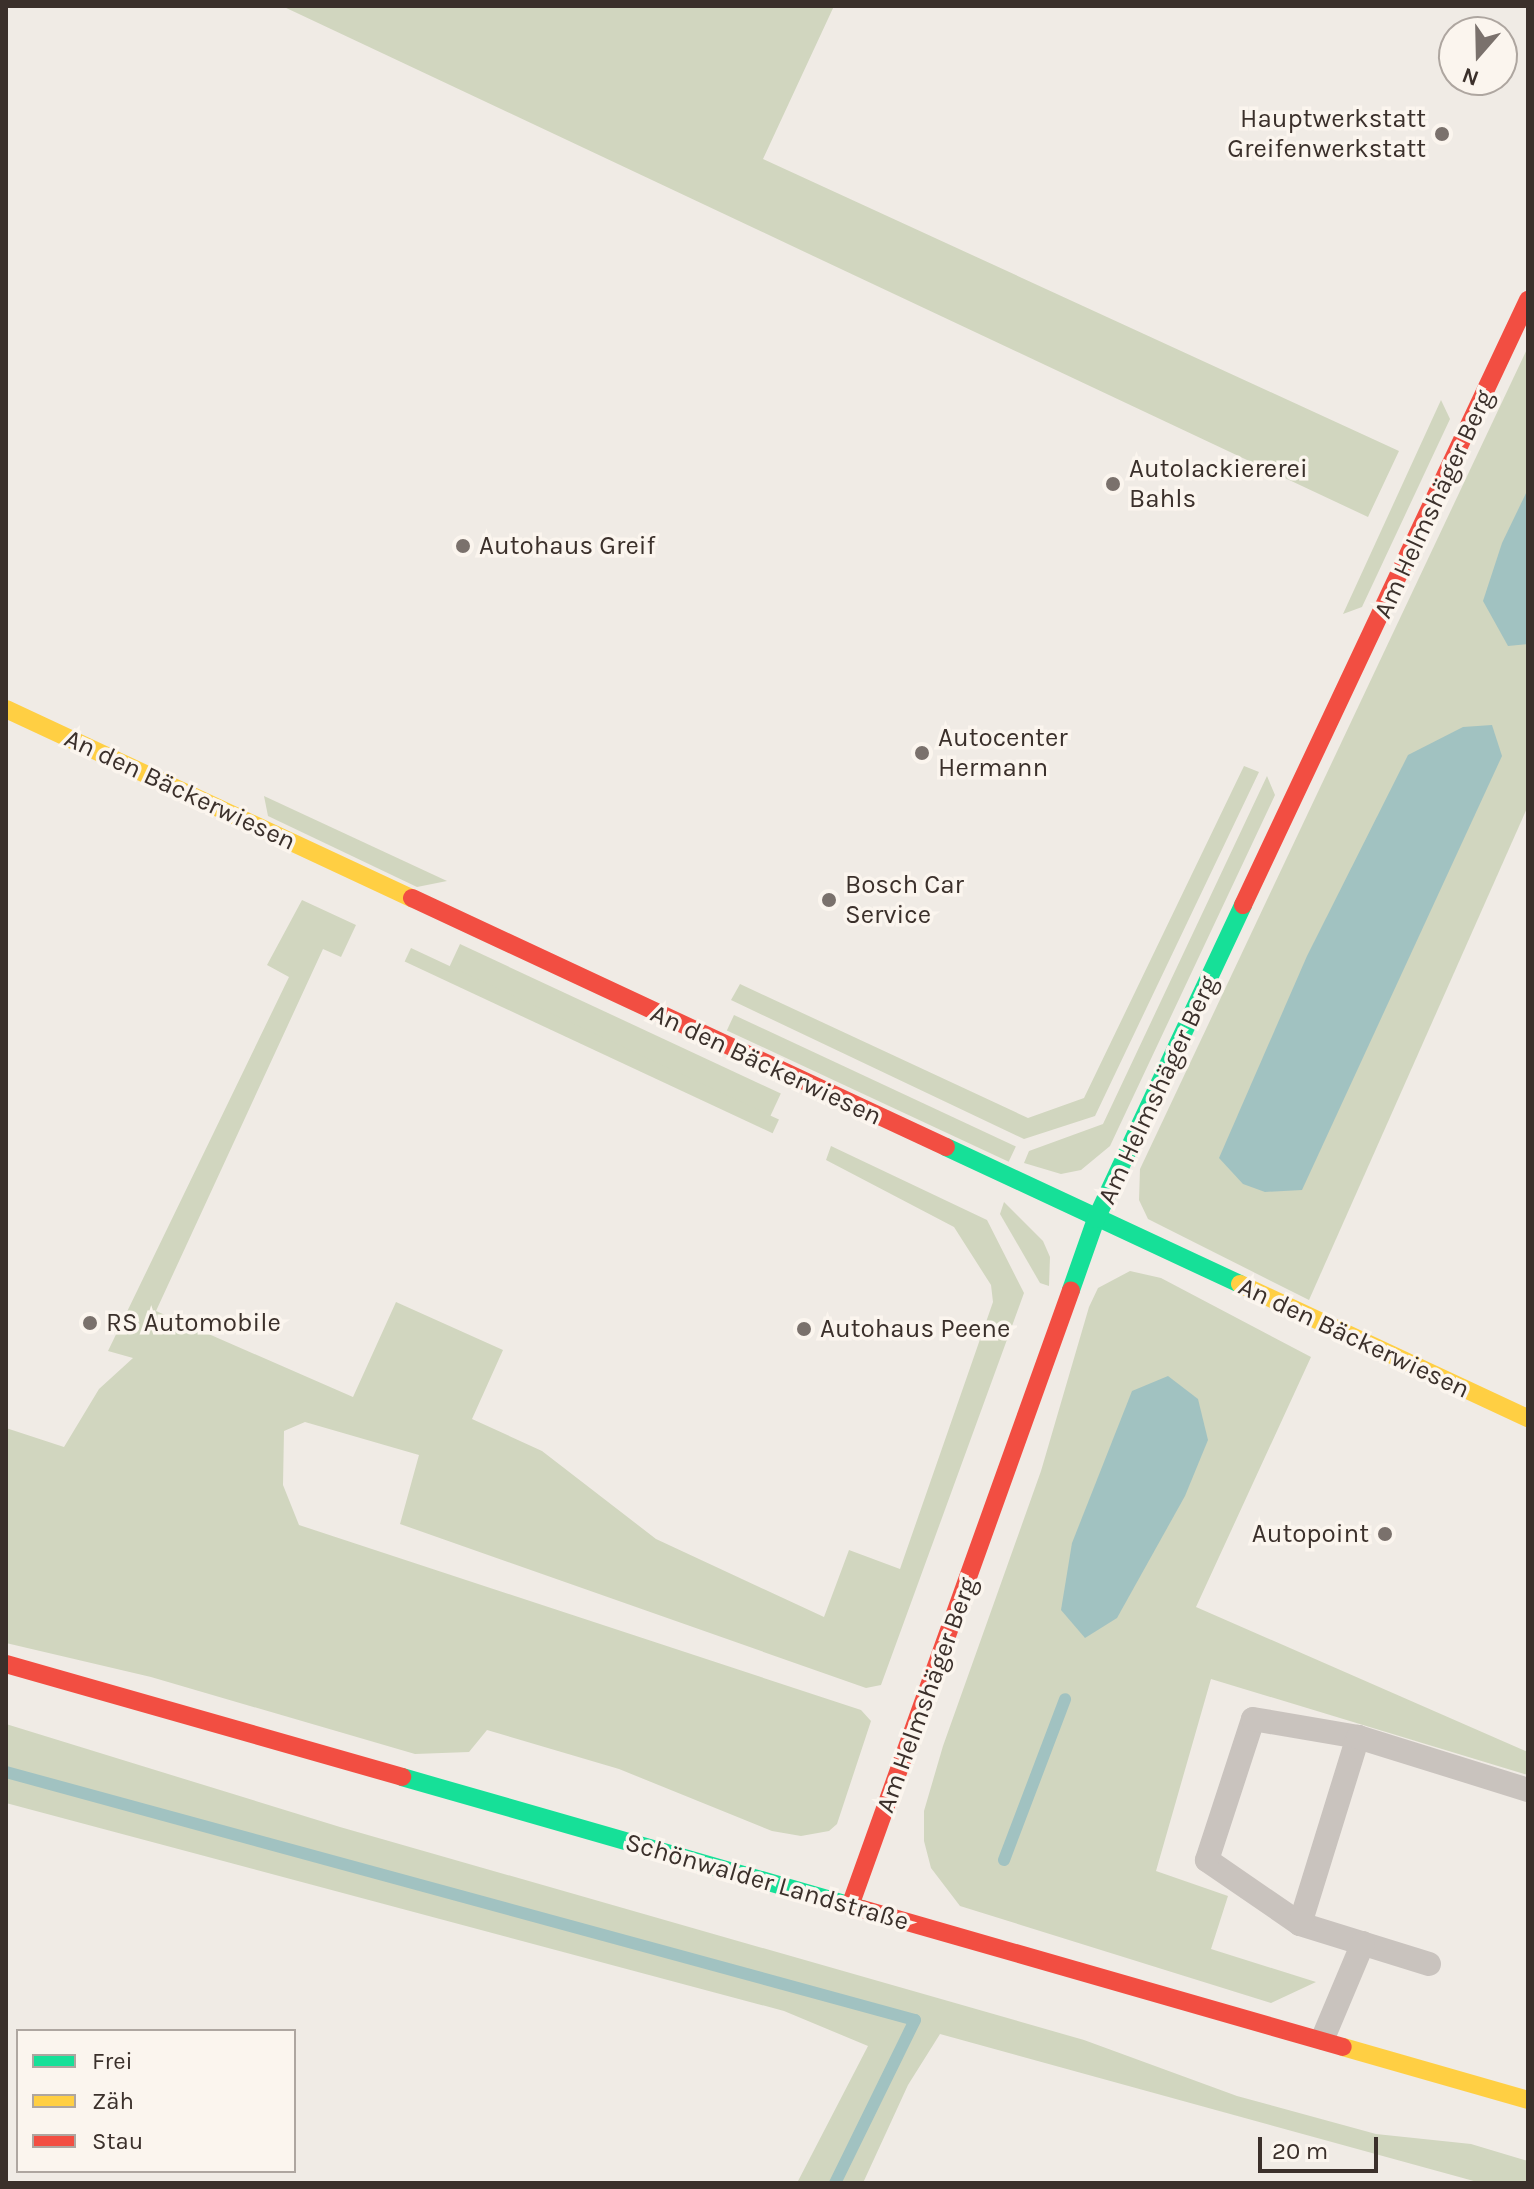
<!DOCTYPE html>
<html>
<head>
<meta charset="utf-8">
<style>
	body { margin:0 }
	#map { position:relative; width:1534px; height:2189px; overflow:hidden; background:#f0ebe5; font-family:Karla,sans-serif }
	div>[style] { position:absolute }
	.green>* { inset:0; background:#d1d6bf; transform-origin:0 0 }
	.water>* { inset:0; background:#a1c2c1 }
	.stream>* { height:12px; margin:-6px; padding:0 6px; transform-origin:6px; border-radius:6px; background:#a1c2c1 }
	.lane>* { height:24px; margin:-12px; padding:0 12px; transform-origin:12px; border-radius:12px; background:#c9c3be }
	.fast>* { height:18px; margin:-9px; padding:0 9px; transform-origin:9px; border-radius:9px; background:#16e098 }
	.slow>* { height:18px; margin:-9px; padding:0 9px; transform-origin:9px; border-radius:9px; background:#ffcf43 }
	.jam>* { height:18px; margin:-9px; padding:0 9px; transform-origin:9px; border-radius:9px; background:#f24e42 }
	.dots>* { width:22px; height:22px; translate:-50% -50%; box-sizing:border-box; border:4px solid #fbf5ee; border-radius:50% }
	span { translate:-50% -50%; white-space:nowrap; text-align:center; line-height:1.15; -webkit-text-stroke:7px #fbf5ee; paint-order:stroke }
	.poi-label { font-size:26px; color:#3b302b }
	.right { translate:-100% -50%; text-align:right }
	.left { translate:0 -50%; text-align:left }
	.street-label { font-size:26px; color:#3b302b }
	.frame { position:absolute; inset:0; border:8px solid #3b302b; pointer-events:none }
	.legend { position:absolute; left:16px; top:2029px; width:280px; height:144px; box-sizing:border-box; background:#fbf5ee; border:2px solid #aea6a0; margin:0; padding:10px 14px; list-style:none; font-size:24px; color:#3b302b }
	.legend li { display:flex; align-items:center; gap:16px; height:40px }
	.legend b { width:40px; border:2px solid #aea6a0 }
	.north { position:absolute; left:1438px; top:16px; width:80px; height:80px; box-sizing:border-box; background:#fbf5ee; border:2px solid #aea6a0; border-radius:50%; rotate:200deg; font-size:22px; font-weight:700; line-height:32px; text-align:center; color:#3b302b }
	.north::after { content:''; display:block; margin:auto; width:28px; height:36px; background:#7a716c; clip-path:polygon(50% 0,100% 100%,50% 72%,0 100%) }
	.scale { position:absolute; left:1258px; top:2137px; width:120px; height:36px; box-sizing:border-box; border:4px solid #3b302b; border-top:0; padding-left:10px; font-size:24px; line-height:28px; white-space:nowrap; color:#3b302b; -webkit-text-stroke:6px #fbf5ee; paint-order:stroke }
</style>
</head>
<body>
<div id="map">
	<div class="green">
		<div style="clip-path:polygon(282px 6px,834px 6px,763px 159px,1399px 451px,1368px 517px)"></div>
		<div style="clip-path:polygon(1528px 347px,1528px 806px,1309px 1300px,1148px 1219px,1139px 1200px,1140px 1169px)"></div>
		<div style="clip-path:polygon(1441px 400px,1450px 419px,1362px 607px,1343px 614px)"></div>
		<div style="clip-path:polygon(1244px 766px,1259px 772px,1095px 1116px,1024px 1139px,731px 1000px,740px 984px,1028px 1118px,1084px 1098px)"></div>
		<div style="clip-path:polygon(1267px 776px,1275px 795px,1110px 1146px,1081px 1170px,1061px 1174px,1024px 1163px,1029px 1151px,1103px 1124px)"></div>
		<div style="clip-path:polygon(264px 796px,447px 881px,417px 887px,268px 816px)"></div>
		<div style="clip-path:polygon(302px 900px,356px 925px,341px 957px,323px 949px,156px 1311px,353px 1397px,396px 1302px,503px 1350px,472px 1419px,542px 1451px,656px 1539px,824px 1617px,849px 1550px,900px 1569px,993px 1302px,991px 1285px,954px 1227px,826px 1160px,831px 1146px,987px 1220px,1024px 1293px,881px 1685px,866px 1688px,400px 1524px,419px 1455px,305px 1422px,284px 1431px,283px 1485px,299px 1525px,861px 1710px,871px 1721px,837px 1824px,829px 1831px,801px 1836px,772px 1831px,619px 1769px,487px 1730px,469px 1752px,415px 1754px,151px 1677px,6px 1643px,6px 1428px,64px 1447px,99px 1389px,133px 1358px,108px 1351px,289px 977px,267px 965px)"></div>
		<div style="left:460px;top:944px;width:354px;height:33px;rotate:25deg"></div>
		<div style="left:411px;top:948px;width:406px;height:15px;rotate:25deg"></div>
		<div style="left:734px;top:1015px;width:311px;height:17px;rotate:25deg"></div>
		<div style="clip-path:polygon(1004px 1202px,1043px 1241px,1050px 1257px,1049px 1286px,1040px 1283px,1000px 1214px)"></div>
		<div style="clip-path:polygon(1130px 1271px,1161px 1278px,1311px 1357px,1196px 1607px,1528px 1752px,1528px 1775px,1211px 1679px,1156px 1871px,1228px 1896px,1211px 1949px,1316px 1982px,1271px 2003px,960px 1906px,931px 1868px,924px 1841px,924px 1811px,943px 1746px,1041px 1471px,1089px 1307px,1098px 1288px)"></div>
		<div style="clip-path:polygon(6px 1724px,340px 1827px,1084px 2040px,1237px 2096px,1376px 2134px,1471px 2144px,1528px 2161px,1528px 2183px,1481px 2183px,940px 2034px,908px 2085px,863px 2183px,797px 2183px,868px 2046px,784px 2011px,6px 1803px)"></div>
	</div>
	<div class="water">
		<div style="clip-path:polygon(1528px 489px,1528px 644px,1508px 646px,1483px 601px,1502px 543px)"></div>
		<div style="clip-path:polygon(1492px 725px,1502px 756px,1302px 1190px,1265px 1192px,1243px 1184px,1219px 1158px,1307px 956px,1408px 755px,1463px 727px)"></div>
		<div style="clip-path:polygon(1168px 1376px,1198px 1399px,1208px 1440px,1185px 1496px,1117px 1618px,1085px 1638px,1061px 1610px,1072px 1543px,1132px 1391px)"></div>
	</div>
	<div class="stream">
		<div style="left:6px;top:1772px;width:942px;rotate:15.26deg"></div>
		<div style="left:915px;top:2020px;width:182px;rotate:116.1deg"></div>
		<div style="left:1004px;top:1860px;width:172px;rotate:-69.2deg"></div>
	</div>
	<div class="lane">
		<div style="left:1300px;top:1924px;width:113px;rotate:-145.5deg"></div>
		<div style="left:1207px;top:1860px;width:148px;rotate:-71.9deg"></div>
		<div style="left:1253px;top:1719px;width:107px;rotate:9.7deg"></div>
		<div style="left:1429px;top:1964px;width:135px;rotate:-162.8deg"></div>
		<div style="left:1300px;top:1924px;width:196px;rotate:-72.8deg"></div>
		<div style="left:1358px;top:1737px;width:178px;rotate:17.3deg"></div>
		<div style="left:1323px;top:2038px;width:103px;rotate:-67.2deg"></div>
	</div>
	<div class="fast">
		<div style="left:946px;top:1147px;width:324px;rotate:25deg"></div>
		<div style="left:1071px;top:1290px;width:75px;rotate:-70.6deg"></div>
		<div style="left:1096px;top:1219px;width:347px;rotate:-64.9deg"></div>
		<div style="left:402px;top:1777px;width:479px;rotate:16deg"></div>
	</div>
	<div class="slow">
		<div style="left:6px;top:709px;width:448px;rotate:25deg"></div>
		<div style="left:1240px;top:1284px;width:318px;rotate:25deg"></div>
		<div style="left:1343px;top:2047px;width:192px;rotate:16deg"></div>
	</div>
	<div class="jam">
		<div style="left:412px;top:898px;width:589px;rotate:25deg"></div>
		<div style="left:1243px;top:905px;width:669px;rotate:-64.78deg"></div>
		<div style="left:6px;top:1664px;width:412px;rotate:15.9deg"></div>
		<div style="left:850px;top:1906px;width:654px;rotate:-70.26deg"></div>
		<div style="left:862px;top:1909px;width:500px;rotate:16.01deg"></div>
	</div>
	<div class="dots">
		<div style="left:1442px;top:134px;background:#7a716c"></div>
		<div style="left:1113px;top:484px;background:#7a716c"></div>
		<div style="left:463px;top:546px;background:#7a716c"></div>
		<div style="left:922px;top:753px;background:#7a716c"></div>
		<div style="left:829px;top:900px;background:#7a716c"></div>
		<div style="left:90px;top:1323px;background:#7a716c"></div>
		<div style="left:804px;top:1329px;background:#7a716c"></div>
		<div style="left:1385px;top:1534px;background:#7a716c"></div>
	</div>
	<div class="poi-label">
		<span class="right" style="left:1426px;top:134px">Hauptwerkstatt<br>Greifenwerkstatt</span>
		<span class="left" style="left:1129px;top:484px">Autolackiererei<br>Bahls</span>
		<span class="left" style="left:479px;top:546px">Autohaus Greif</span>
		<span class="left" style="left:938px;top:753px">Autocenter<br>Hermann</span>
		<span class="left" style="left:845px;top:900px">Bosch Car<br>Service</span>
		<span class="left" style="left:106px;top:1323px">RS Automobile</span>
		<span class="left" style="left:820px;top:1329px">Autohaus Peene</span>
		<span class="right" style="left:1369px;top:1534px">Autopoint</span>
	</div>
	<div class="street-label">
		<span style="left:1434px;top:504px;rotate:-65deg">Am Helmshäger Berg</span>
		<span style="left:180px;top:790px;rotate:25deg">An den Bäckerwiesen</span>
		<span style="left:766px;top:1065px;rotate:25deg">An den Bäckerwiesen</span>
		<span style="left:1158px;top:1090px;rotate:-65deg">Am Helmshäger Berg</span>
		<span style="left:1354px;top:1338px;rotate:25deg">An den Bäckerwiesen</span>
		<span style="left:927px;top:1695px;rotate:-70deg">Am Helmshäger Berg</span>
		<span style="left:767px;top:1882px;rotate:16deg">Schönwalder Landstraße</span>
	</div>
	<div class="frame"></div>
	<ul class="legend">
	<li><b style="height:10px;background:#16e098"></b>Frei</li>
	<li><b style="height:10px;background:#ffcf43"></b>Zäh</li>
	<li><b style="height:10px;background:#f24e42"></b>Stau</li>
	</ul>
	<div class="north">N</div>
	<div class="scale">20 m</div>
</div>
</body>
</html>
